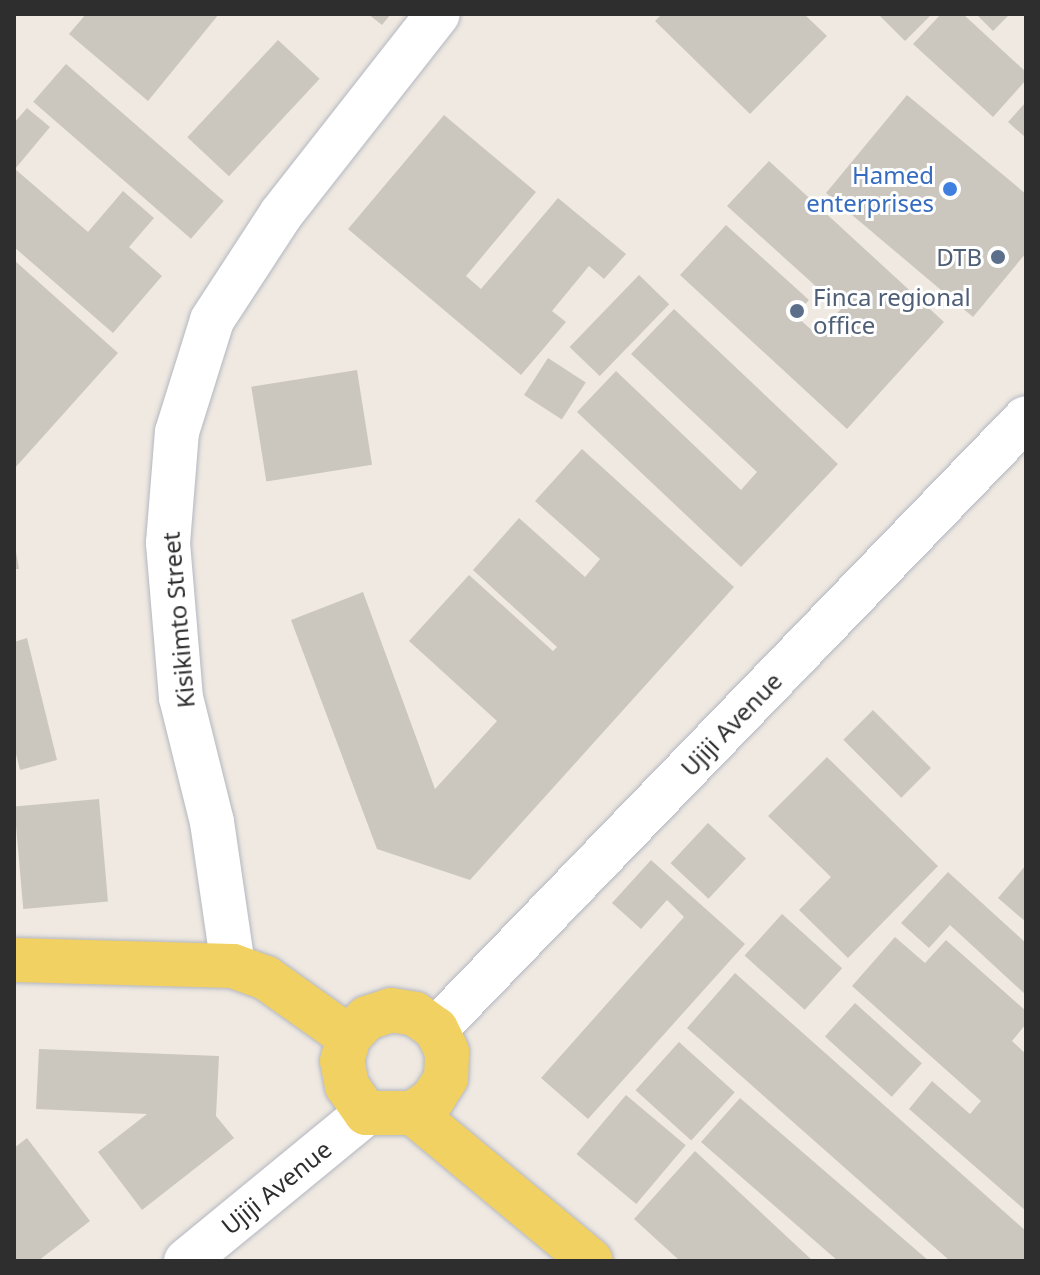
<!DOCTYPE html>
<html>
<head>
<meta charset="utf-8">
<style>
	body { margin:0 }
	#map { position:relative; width:1040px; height:1275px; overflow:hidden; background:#efe9e1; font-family:"Noto Sans",sans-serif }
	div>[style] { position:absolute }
	.building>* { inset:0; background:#cbc7bf; transform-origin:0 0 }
	.roads { filter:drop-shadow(0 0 2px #b4b7c1) drop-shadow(0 0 2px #b4b7c1) }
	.street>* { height:44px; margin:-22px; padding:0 22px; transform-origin:22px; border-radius:22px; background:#fff }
	.secondary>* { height:44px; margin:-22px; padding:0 22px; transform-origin:22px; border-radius:22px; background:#fff }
	.primary>* { height:44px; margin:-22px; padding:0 22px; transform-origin:22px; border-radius:22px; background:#f2d163 }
	.dots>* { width:22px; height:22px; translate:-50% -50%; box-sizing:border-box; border:4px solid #fff; border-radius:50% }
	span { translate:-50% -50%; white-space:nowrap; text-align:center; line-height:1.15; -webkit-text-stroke:6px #fff; paint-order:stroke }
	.shop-label { font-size:24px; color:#366cbe }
	.right { translate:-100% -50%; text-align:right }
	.service-label { font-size:24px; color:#4e5e75 }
	.left { translate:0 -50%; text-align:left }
	.street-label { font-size:24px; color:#2e2e2e }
	.frame { position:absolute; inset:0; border:16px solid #2e2e2e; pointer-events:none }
</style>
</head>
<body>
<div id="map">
	<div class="building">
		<div style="clip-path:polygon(86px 14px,219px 14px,148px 101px,69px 34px)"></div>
		<div style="clip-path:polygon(368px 14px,391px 14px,382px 25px)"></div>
		<div style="clip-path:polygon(662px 14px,804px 14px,827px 36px,750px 114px,655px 21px)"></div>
		<div style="clip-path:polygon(878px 14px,932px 14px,905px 41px)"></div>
		<div style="clip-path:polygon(941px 14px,963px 14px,1026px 72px,1026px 80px,993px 117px,913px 44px)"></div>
		<div style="clip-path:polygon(976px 14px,1010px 14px,993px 31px)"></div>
		<div style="left:278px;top:40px;width:57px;height:133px;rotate:43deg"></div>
		<div style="left:66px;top:64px;width:209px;height:50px;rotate:41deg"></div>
		<div style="clip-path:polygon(907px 95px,1026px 194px,1026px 253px,973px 317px,826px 193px)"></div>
		<div style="clip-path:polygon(1026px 102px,1026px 138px,1008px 122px)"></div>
		<div style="clip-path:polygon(27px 108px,50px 127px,15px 169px,88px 232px,123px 191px,154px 218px,129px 247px,162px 276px,113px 333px,14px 247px,14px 123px)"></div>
		<div style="clip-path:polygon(444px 115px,536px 192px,466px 276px,481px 289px,558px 198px,626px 254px,604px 279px,589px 266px,552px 311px,566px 322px,521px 375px,348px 229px)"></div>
		<div style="clip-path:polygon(769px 161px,944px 322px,847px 429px,680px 275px,726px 225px,809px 300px,795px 315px,817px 335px,841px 309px,727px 206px)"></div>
		<div style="clip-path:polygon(14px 260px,118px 353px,14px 469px)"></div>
		<div style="left:639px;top:275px;width:42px;height:100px;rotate:44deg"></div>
		<div style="clip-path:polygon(674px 309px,838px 464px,741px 567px,577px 412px,616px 371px,741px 490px,757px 472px,631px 354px)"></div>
		<div style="left:548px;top:358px;width:45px;height:44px;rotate:33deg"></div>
		<div style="left:357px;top:370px;width:96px;height:107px;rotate:81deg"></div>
		<div style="clip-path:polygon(582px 449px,734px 587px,470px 880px,377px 849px,291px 620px,363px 592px,435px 789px,497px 721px,409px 641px,469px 575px,553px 651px,557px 647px,473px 570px,519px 518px,585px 577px,600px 559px,535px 501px)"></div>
		<div style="clip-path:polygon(14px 540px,19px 569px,14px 569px)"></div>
		<div style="clip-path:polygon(27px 638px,57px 760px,20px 770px,14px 746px,14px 642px)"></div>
		<div style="left:873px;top:710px;width:82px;height:42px;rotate:45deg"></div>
		<div style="clip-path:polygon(827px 757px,938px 866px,848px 958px,799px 910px,831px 877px,768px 816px)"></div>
		<div style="left:99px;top:799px;width:103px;height:85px;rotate:85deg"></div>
		<div style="left:708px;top:823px;width:52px;height:55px;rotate:43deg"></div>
		<div style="clip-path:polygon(651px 860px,745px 944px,588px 1119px,541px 1078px,684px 917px,667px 900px,641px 929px,612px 903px)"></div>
		<div style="clip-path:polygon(1026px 865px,1026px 922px,998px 898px)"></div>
		<div style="clip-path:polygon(948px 872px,1026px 943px,1026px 995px,950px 925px,929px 948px,901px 923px)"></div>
		<div style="left:782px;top:914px;width:81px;height:56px;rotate:42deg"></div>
		<div style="clip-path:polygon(895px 937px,925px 963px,946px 940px,1026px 1011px,1026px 1024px,1012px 1041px,1026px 1054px,1026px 1211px,909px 1109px,932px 1081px,970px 1114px,981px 1101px,852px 986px)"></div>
		<div style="clip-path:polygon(735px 973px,1026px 1231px,1026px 1261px,950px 1261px,687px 1028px)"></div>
		<div style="left:855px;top:1003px;width:90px;height:45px;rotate:42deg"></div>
		<div style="left:679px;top:1042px;width:75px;height:65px;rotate:42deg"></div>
		<div style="clip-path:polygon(39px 1049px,219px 1056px,216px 1116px,234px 1138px,142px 1210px,98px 1152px,147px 1114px,36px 1109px)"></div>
		<div style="left:626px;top:1095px;width:78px;height:77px;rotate:40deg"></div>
		<div style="clip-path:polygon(740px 1098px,929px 1261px,838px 1261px,701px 1142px)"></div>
		<div style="clip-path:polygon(27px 1138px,90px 1221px,38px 1261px,14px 1261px,14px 1148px)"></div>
		<div style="clip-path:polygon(695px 1151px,813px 1261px,680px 1261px,634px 1219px)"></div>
	</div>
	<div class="roads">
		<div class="street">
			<div style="left:233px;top:966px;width:146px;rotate:-98.3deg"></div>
			<div style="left:212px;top:822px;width:128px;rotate:-104deg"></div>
			<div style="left:181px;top:698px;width:156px;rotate:-94.8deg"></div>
			<div style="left:168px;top:543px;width:111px;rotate:-85.4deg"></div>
			<div style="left:177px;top:432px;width:117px;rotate:-72.6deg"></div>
			<div style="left:212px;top:320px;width:126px;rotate:-56.9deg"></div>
			<div style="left:281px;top:214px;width:254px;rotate:-51.9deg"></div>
		</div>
		<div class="secondary">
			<div style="left:436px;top:1029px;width:849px;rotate:-46deg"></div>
			<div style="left:186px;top:1261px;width:233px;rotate:-39.4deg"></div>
		</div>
		<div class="primary">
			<div style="left:14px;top:960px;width:219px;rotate:1.6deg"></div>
			<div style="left:233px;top:966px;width:35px;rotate:20deg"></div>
			<div style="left:266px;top:978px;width:102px;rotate:35.4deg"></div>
			<div style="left:391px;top:1010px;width:24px;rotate:9deg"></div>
			<div style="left:415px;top:1014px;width:26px;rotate:36deg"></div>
			<div style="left:436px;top:1029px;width:25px;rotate:64deg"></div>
			<div style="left:447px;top:1052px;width:26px;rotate:92deg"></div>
			<div style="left:446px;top:1078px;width:25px;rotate:122deg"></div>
			<div style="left:433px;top:1099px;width:24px;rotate:145deg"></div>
			<div style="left:413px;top:1113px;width:47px;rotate:180deg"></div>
			<div style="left:366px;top:1113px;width:33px;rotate:-125deg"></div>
			<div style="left:347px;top:1086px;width:25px;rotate:-101deg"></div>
			<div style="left:342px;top:1061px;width:25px;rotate:-74deg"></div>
			<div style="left:349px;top:1037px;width:26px;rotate:-47deg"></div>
			<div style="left:367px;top:1018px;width:25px;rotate:-18deg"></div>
			<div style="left:413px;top:1113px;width:231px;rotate:39.7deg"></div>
		</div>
	</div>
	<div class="dots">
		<div style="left:950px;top:189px;background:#3f7fe0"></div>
		<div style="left:998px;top:257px;background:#5c6f8a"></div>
		<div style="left:797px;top:311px;background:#5c6f8a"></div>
	</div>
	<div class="shop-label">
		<span class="right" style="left:934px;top:189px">Hamed<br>enterprises</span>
	</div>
	<div class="service-label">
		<span class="right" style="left:982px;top:257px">DTB</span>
		<span class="left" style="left:813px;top:311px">Finca regional<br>office</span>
	</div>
	<div class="street-label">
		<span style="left:178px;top:620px;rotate:-95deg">Kisikimto Street</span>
		<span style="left:731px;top:724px;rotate:-46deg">Ujiji Avenue</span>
		<span style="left:276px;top:1187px;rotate:-39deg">Ujiji Avenue</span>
	</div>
	<div class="frame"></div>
</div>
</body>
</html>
